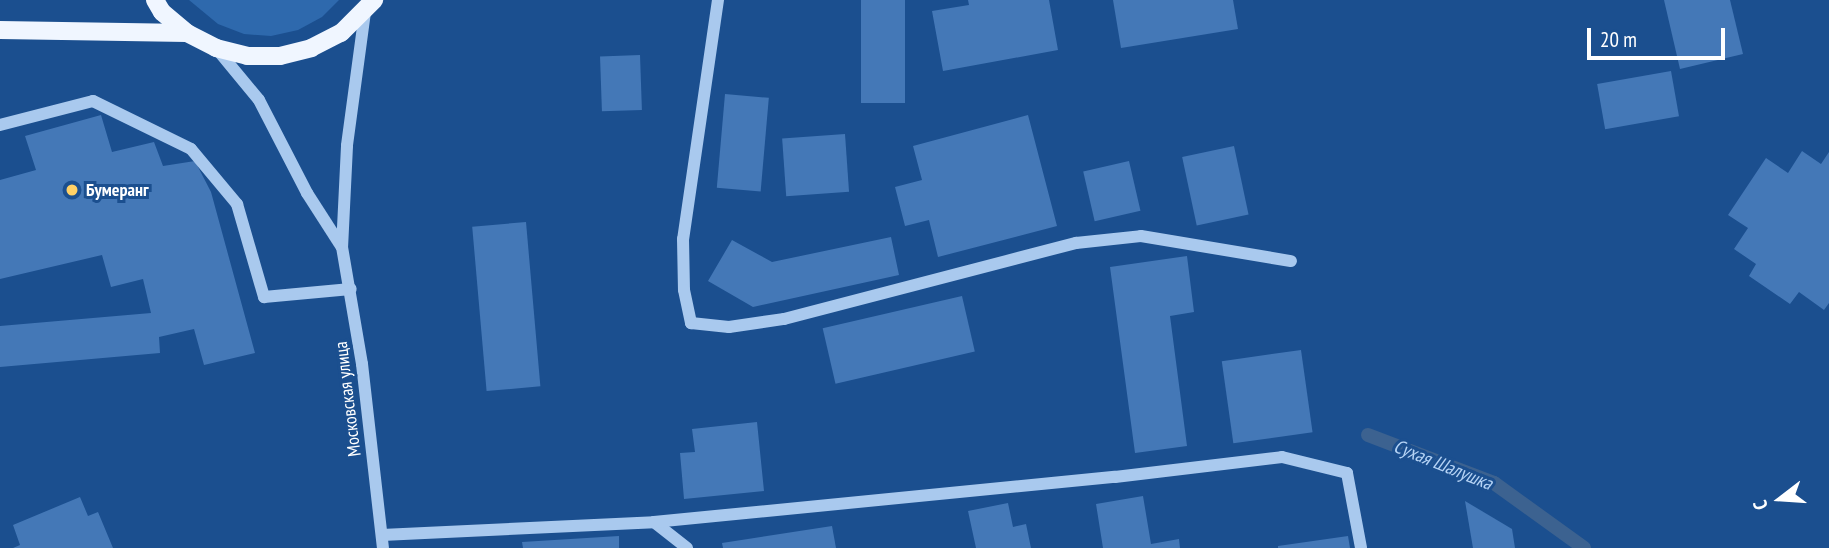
<!DOCTYPE html>
<html>
<head>
<meta charset="utf-8">
<style>
	body { margin:0 }
	#map { position:relative; width:1829px; height:548px; overflow:hidden; background:#1b4f8f; font-family:"PT Sans Narrow",sans-serif }
	div>[style] { position:absolute }
	.green>* { inset:0; background:#2e69ad }
	.stream>* { height:14px; margin:-7px; padding:0 7px; transform-origin:7px; border-radius:7px; background:#3c6290 }
	.building>* { inset:0; background:#4478b7; transform-origin:0 0 }
	.minor>* { height:12px; margin:-6px; padding:0 6px; transform-origin:6px; border-radius:6px; background:#a9c9ee }
	.major>* { height:18px; margin:-9px; padding:0 9px; transform-origin:9px; border-radius:9px; background:#f0f6ff }
	.dots>* { width:19px; height:19px; translate:-50% -50%; box-sizing:border-box; border:4px solid #1b4f8f; border-radius:50% }
	span { translate:-50% -50%; white-space:nowrap; text-align:center; line-height:1.15; -webkit-text-stroke:6px #1b4f8f; paint-order:stroke }
	.poi-label { font-size:18px; color:#fff; font-weight:700 }
	.left { translate:0 -50%; text-align:left }
	.street-label { font-size:18px; color:#fff }
	.water-label { font-size:19px; color:#b5d3f5; font-style:italic }
	.north { position:absolute; left:1745px; top:464px; width:70px; height:70px; -webkit-text-stroke:5px #1b4f8f; paint-order:stroke; rotate:253deg; font-size:19px; font-weight:700; line-height:28px; text-align:center; color:#fff }
	.north::after { content:''; display:block; margin:auto; width:24px; height:32px; background:#fff; clip-path:polygon(50% 0,100% 100%,50% 72%,0 100%) }
	.scale { position:absolute; left:1587px; top:28px; width:138px; height:32px; box-sizing:border-box; border:4px solid #fff; border-top:0; padding-left:9px; font-size:21px; line-height:24px; white-space:nowrap; color:#fff; -webkit-text-stroke:5px #1b4f8f; paint-order:stroke }
</style>
</head>
<body>
<div id="map">
	<div class="green">
		<div style="clip-path:polygon(189px 0,339px 0,322px 17px,298px 30px,271px 36px,244px 34px,218px 24px)"></div>
	</div>
	<div class="stream">
		<div style="left:1368px;top:435px;width:135px;rotate:20.9deg"></div>
		<div style="left:1494px;top:483px;width:111px;rotate:35.8deg"></div>
	</div>
	<div class="building">
		<div style="left:861px;top:0;width:44px;height:103px"></div>
		<div style="clip-path:polygon(968px 0,1049px 0,1058px 50px,943px 71px,932px 11px,969px 5px)"></div>
		<div style="clip-path:polygon(1113px 0,1233px 0,1238px 29px,1121px 48px)"></div>
		<div style="clip-path:polygon(1664px 0,1730px 0,1743px 54px,1680px 69px)"></div>
		<div style="left:640px;top:55px;width:55px;height:40px;rotate:88deg"></div>
		<div style="left:1671px;top:71px;width:46px;height:75px;rotate:80deg"></div>
		<div style="left:725px;top:94px;width:44px;height:94px;rotate:5deg"></div>
		<div style="clip-path:polygon(101px 115px,112px 152px,154px 142px,163px 166px,195px 161px,211px 192px,255px 353px,204px 365px,194px 329px,159px 337px,160px 353px,0 367px,0 326px,151px 313px,143px 279px,111px 287px,102px 255px,0 279px,0 180px,36px 170px,25px 136px)"></div>
		<div style="clip-path:polygon(1028px 115px,1057px 226px,938px 257px,929px 220px,905px 226px,895px 187px,922px 180px,913px 146px)"></div>
		<div style="left:845px;top:134px;width:58px;height:63px;rotate:86deg"></div>
		<div style="left:1234px;top:146px;width:70px;height:53px;rotate:78deg"></div>
		<div style="clip-path:polygon(1802px 151px,1821px 164px,1829px 152px,1829px 303px,1824px 310px,1799px 292px,1790px 304px,1749px 276px,1756px 264px,1734px 249px,1748px 228px,1728px 215px,1766px 158px,1788px 173px)"></div>
		<div style="left:1129px;top:161px;width:51px;height:47px;rotate:77deg"></div>
		<div style="left:526px;top:222px;width:165px;height:54px;rotate:85deg"></div>
		<div style="clip-path:polygon(891px 237px,899px 275px,753px 307px,708px 281px,732px 240px,772px 262px)"></div>
		<div style="clip-path:polygon(1187px 256px,1194px 312px,1170px 316px,1187px 446px,1135px 453px,1110px 267px)"></div>
		<div style="left:962px;top:296px;width:57px;height:143px;rotate:77deg"></div>
		<div style="left:1301px;top:350px;width:83px;height:80px;rotate:82deg"></div>
		<div style="clip-path:polygon(757px 422px,764px 491px,684px 499px,680px 453px,695px 452px,692px 429px)"></div>
		<div style="clip-path:polygon(1143px 496px,1151px 544px,1179px 539px,1180px 548px,1103px 548px,1096px 504px)"></div>
		<div style="clip-path:polygon(80px 497px,88px 516px,98px 512px,113px 548px,13px 548px,20px 545px,13px 525px)"></div>
		<div style="clip-path:polygon(1465px 501px,1512px 529px,1515px 548px,1473px 548px)"></div>
		<div style="clip-path:polygon(1008px 503px,1013px 527px,1026px 524px,1031px 548px,976px 548px,968px 511px)"></div>
		<div style="clip-path:polygon(832px 526px,836px 548px,723px 548px,722px 543px)"></div>
		<div style="clip-path:polygon(619px 536px,619px 548px,523px 548px,522px 542px)"></div>
		<div style="clip-path:polygon(1348px 536px,1350px 548px,1278px 548px,1278px 546px)"></div>
	</div>
	<div class="minor">
		<div style="left:718px;top:0;width:242px;rotate:98.3deg"></div>
		<div style="left:683px;top:239px;width:51px;rotate:88.9deg"></div>
		<div style="left:684px;top:290px;width:34px;rotate:78deg"></div>
		<div style="left:691px;top:323px;width:38px;rotate:6deg"></div>
		<div style="left:729px;top:327px;width:56px;rotate:-8.3deg"></div>
		<div style="left:784px;top:319px;width:302px;rotate:-14.6deg"></div>
		<div style="left:1076px;top:243px;width:65px;rotate:-6.1deg"></div>
		<div style="left:1141px;top:236px;width:152px;rotate:9.5deg"></div>
		<div style="left:365px;top:12px;width:135px;rotate:97.7deg"></div>
		<div style="left:347px;top:146px;width:101px;rotate:92.8deg"></div>
		<div style="left:342px;top:247px;width:119px;rotate:80.3deg"></div>
		<div style="left:362px;top:364px;width:185px;rotate:83.5deg"></div>
		<div style="left:216px;top:48px;width:67px;rotate:50.4deg"></div>
		<div style="left:259px;top:100px;width:105px;rotate:62.7deg"></div>
		<div style="left:307px;top:193px;width:63px;rotate:57.3deg"></div>
		<div style="left:0;top:125px;width:96px;rotate:-14.5deg"></div>
		<div style="left:93px;top:101px;width:109px;rotate:26.1deg"></div>
		<div style="left:191px;top:149px;width:72px;rotate:50.1deg"></div>
		<div style="left:237px;top:204px;width:97px;rotate:73.8deg"></div>
		<div style="left:264px;top:297px;width:87px;rotate:-5.3deg"></div>
		<div style="left:654px;top:522px;width:42px;rotate:38.2deg"></div>
		<div style="left:382px;top:535px;width:272px;rotate:-2.7deg"></div>
		<div style="left:654px;top:522px;width:463px;rotate:-5.6deg"></div>
		<div style="left:1115px;top:477px;width:168px;rotate:-6.8deg"></div>
		<div style="left:1282px;top:457px;width:67px;rotate:13.8deg"></div>
		<div style="left:1347px;top:473px;width:76px;rotate:79.4deg"></div>
	</div>
	<div class="major">
		<div style="left:155px;top:0;width:14px;rotate:60deg"></div>
		<div style="left:162px;top:12px;width:33px;rotate:40deg"></div>
		<div style="left:187px;top:33px;width:33px;rotate:27deg"></div>
		<div style="left:216px;top:48px;width:32px;rotate:14deg"></div>
		<div style="left:247px;top:56px;width:33px"></div>
		<div style="left:280px;top:56px;width:32px;rotate:-14deg"></div>
		<div style="left:311px;top:48px;width:34px;rotate:-27deg"></div>
		<div style="left:341px;top:33px;width:47px;rotate:-45deg"></div>
		<div style="left:0;top:30px;width:187px;rotate:0.9deg"></div>
	</div>
	<div class="dots">
		<div style="left:72px;top:190px;background:#ffd166"></div>
	</div>
	<div class="poi-label">
		<span class="left" style="left:86px;top:190px">Бумеранг</span>
	</div>
	<div class="street-label">
		<span style="left:348px;top:399px;rotate:-97deg">Московская улица</span>
	</div>
	<div class="water-label">
		<span style="left:1443px;top:465px;rotate:22deg">Сухая Шалушка</span>
	</div>
	<div class="north">С</div>
	<div class="scale">20 m</div>
</div>
</body>
</html>
